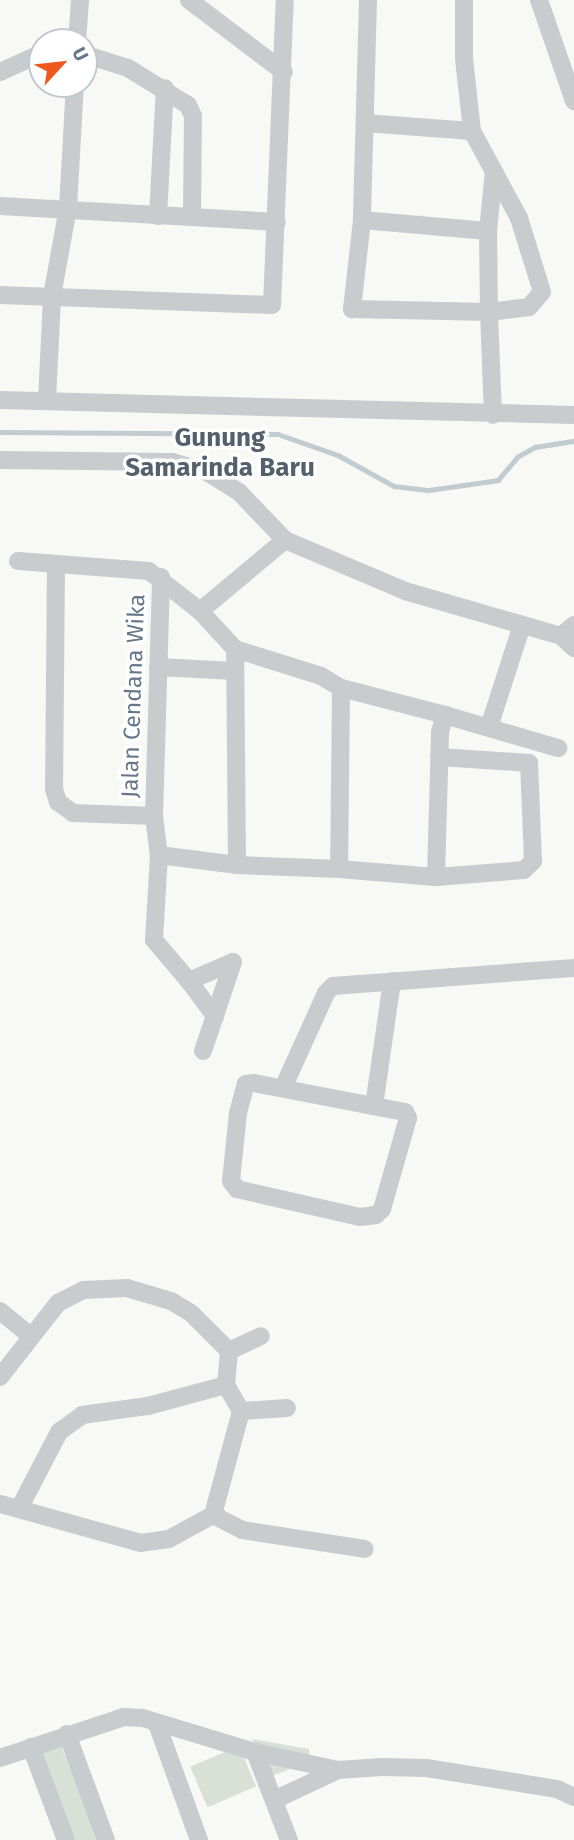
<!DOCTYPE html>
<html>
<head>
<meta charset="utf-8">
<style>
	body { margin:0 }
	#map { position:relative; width:574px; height:1840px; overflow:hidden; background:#f8f8f5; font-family:"Fira Sans",sans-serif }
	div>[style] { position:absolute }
	.green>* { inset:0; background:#d9e1d6; transform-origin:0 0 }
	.stream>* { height:4.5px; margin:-2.25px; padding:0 2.25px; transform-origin:2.25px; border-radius:2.25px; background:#c1ccd1 }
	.street>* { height:18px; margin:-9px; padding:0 9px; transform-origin:9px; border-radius:9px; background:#c8cccf }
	span { translate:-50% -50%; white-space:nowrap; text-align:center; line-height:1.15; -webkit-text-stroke:7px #fff; paint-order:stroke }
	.street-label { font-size:23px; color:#657789 }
	.quarter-label { font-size:26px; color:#54616d; font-weight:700 }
	.north { position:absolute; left:28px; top:28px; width:70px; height:70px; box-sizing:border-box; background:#fff; border:2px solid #c1c9d0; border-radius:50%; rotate:63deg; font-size:19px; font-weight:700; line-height:28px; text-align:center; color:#657789 }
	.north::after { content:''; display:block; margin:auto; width:24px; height:32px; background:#ef581e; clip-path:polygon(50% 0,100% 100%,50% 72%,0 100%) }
</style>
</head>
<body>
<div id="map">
	<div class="green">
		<div style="clip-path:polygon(252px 1739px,309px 1749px,311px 1761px,269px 1777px)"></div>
		<div style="left:59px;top:1741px;width:106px;height:24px;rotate:68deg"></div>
		<div style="left:239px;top:1746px;width:44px;height:53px;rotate:67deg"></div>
	</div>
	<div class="stream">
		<div style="left:0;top:432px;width:278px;rotate:0.4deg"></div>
		<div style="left:278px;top:434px;width:64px;rotate:19.3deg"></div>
		<div style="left:338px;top:455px;width:64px;rotate:29deg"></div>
		<div style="left:394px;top:486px;width:35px;rotate:7deg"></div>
		<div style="left:429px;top:490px;width:70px;rotate:-8.2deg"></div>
		<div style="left:498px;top:480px;width:30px;rotate:-50deg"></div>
		<div style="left:517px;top:457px;width:21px;rotate:-29deg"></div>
		<div style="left:535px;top:447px;width:39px;rotate:-9deg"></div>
	</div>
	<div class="street">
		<div style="left:189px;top:0;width:119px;rotate:37.2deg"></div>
		<div style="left:368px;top:0;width:220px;rotate:91.6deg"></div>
		<div style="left:362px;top:220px;width:90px;rotate:96.4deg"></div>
		<div style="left:352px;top:309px;width:137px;rotate:1.3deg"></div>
		<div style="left:489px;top:312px;width:81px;rotate:-90.7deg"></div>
		<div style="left:488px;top:231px;width:60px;rotate:-84.3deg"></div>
		<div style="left:539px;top:0;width:107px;rotate:70.9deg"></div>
		<div style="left:77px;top:42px;width:42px;rotate:-85.9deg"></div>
		<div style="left:84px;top:54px;width:46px;rotate:17.7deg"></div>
		<div style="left:128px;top:68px;width:70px;rotate:31.7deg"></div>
		<div style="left:188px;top:105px;width:12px;rotate:66deg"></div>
		<div style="left:193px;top:116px;width:101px;rotate:90.6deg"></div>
		<div style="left:192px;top:217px;width:85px;rotate:3.4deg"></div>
		<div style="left:0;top:72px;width:46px;rotate:-24.3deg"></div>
		<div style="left:365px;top:123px;width:107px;rotate:4.3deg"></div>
		<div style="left:472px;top:131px;width:73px;rotate:-96.3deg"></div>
		<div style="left:464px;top:58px;width:58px;rotate:-90deg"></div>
		<div style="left:472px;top:131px;width:99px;rotate:61.6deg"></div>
		<div style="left:519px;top:218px;width:77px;rotate:72.7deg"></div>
		<div style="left:542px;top:292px;width:20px;rotate:131deg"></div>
		<div style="left:529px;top:307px;width:40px;rotate:172.9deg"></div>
		<div style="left:489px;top:312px;width:103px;rotate:87.8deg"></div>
		<div style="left:0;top:206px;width:192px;rotate:3.3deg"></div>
		<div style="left:158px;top:216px;width:128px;rotate:-86.9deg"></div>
		<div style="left:362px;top:220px;width:126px;rotate:5deg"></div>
		<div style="left:0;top:295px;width:272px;rotate:2.1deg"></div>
		<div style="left:272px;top:305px;width:305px;rotate:-87.6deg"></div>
		<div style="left:0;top:400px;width:574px;rotate:1.5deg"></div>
		<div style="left:47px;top:400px;width:104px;rotate:-87.2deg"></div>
		<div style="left:52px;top:296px;width:89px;rotate:-79.7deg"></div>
		<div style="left:68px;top:208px;width:124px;rotate:-86.8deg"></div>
		<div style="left:0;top:460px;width:172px;rotate:0.7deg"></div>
		<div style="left:172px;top:462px;width:36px;rotate:16deg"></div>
		<div style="left:207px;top:472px;width:38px;rotate:32deg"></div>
		<div style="left:239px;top:492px;width:66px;rotate:46.2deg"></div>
		<div style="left:285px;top:540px;width:130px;rotate:23deg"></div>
		<div style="left:405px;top:591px;width:162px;rotate:16.1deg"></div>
		<div style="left:561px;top:636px;width:18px;rotate:43deg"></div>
		<div style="left:18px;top:561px;width:131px;rotate:4.4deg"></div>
		<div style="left:149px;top:571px;width:65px;rotate:38.1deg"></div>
		<div style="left:200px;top:611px;width:111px;rotate:-39.9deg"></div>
		<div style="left:56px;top:564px;width:225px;rotate:90.5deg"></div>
		<div style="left:54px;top:789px;width:14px;rotate:73deg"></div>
		<div style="left:58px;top:802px;width:19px;rotate:36deg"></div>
		<div style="left:73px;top:813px;width:81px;rotate:2.1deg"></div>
		<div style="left:154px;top:816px;width:239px;rotate:-88.3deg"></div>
		<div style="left:561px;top:636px;width:17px;rotate:-40deg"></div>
		<div style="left:235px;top:649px;width:90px;rotate:17.4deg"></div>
		<div style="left:321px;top:676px;width:23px;rotate:31deg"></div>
		<div style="left:341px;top:688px;width:181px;rotate:90.6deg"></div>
		<div style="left:339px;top:869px;width:102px;rotate:-177.8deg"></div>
		<div style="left:158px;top:667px;width:77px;rotate:3deg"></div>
		<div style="left:445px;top:715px;width:118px;rotate:16.3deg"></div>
		<div style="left:490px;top:724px;width:101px;rotate:-72.1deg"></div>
		<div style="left:154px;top:816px;width:39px;rotate:83deg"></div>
		<div style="left:159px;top:855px;width:79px;rotate:7.3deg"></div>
		<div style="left:237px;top:865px;width:216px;rotate:-90.5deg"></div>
		<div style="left:235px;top:649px;width:52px;rotate:-132.6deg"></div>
		<div style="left:159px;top:855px;width:85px;rotate:93.4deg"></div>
		<div style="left:154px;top:940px;width:54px;rotate:49.5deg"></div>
		<div style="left:339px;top:869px;width:97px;rotate:4.7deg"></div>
		<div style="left:436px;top:877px;width:145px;rotate:-88.4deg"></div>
		<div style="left:440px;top:732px;width:18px;rotate:-74deg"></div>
		<div style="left:445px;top:715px;width:107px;rotate:-165.4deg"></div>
		<div style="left:436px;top:877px;width:88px;rotate:-4.5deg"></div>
		<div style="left:524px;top:870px;width:13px;rotate:-45deg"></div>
		<div style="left:533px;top:861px;width:98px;rotate:-92.3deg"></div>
		<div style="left:529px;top:763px;width:90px;rotate:-176.2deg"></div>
		<div style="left:203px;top:1051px;width:94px;rotate:-71.4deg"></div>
		<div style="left:233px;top:962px;width:48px;rotate:156.6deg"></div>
		<div style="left:189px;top:981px;width:44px;rotate:53.4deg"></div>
		<div style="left:254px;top:1083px;width:154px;rotate:10.9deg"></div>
		<div style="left:405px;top:1112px;width:7px;rotate:63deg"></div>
		<div style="left:408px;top:1118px;width:95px;rotate:105.9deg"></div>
		<div style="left:382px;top:1209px;width:8px;rotate:135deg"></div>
		<div style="left:376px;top:1215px;width:16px;rotate:173deg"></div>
		<div style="left:360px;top:1217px;width:126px;rotate:-167.2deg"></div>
		<div style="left:237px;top:1189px;width:10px;rotate:-127deg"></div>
		<div style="left:231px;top:1181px;width:68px;rotate:-84.1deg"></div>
		<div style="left:238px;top:1113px;width:30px;rotate:-75deg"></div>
		<div style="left:246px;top:1084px;width:8px;rotate:-7deg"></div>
		<div style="left:283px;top:1088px;width:104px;rotate:-65.6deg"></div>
		<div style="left:326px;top:993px;width:10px;rotate:-45deg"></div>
		<div style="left:333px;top:986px;width:242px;rotate:-4.3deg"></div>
		<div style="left:374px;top:1106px;width:126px;rotate:-81.8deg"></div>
		<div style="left:0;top:1311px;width:38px;rotate:39deg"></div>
		<div style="left:229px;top:1351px;width:35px;rotate:-25deg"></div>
		<div style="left:0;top:1377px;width:94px;rotate:-51.9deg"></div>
		<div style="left:58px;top:1303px;width:28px;rotate:-27deg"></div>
		<div style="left:83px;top:1290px;width:44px;rotate:-2.6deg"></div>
		<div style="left:127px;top:1288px;width:46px;rotate:16.5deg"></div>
		<div style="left:171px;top:1301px;width:23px;rotate:31deg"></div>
		<div style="left:191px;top:1313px;width:54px;rotate:45deg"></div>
		<div style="left:229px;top:1351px;width:34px;rotate:95deg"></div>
		<div style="left:226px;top:1385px;width:30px;rotate:60deg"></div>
		<div style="left:241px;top:1411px;width:108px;rotate:105.1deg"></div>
		<div style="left:213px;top:1515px;width:50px;rotate:151.4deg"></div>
		<div style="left:169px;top:1539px;width:28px;rotate:172deg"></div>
		<div style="left:141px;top:1543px;width:146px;rotate:-164.5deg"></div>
		<div style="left:241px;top:1411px;width:46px;rotate:-3.7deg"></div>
		<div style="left:20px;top:1507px;width:85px;rotate:-62.5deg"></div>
		<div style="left:59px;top:1432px;width:29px;rotate:-36deg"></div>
		<div style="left:82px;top:1415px;width:67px;rotate:-7.8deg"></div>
		<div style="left:148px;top:1406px;width:81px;rotate:-15.1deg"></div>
		<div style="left:213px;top:1515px;width:33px;rotate:27deg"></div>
		<div style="left:242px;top:1530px;width:124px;rotate:8.8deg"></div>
		<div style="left:157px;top:1724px;width:123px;rotate:70.1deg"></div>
		<div style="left:67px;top:1734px;width:113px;rotate:69.8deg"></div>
		<div style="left:31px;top:1747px;width:99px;rotate:69.4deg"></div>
		<div style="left:255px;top:1752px;width:94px;rotate:68.9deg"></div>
		<div style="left:0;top:1758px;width:131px;rotate:-18.3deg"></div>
		<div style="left:124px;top:1717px;width:19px;rotate:3deg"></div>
		<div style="left:143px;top:1718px;width:117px;rotate:16.9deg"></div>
		<div style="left:255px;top:1752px;width:85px;rotate:12.2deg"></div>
		<div style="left:274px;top:1800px;width:71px;rotate:-25.1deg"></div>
		<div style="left:338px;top:1770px;width:44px;rotate:-3.9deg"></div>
		<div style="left:382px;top:1767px;width:44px;rotate:1.3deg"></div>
		<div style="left:426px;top:1768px;width:133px;rotate:9.1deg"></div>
		<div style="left:557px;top:1789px;width:19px;rotate:25deg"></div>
	</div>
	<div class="street-label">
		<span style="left:133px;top:696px;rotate:-88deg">Jalan Cendana Wika</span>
	</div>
	<div class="quarter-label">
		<span style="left:220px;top:453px">Gunung<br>Samarinda Baru</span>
	</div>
	<div class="north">U</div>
</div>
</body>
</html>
